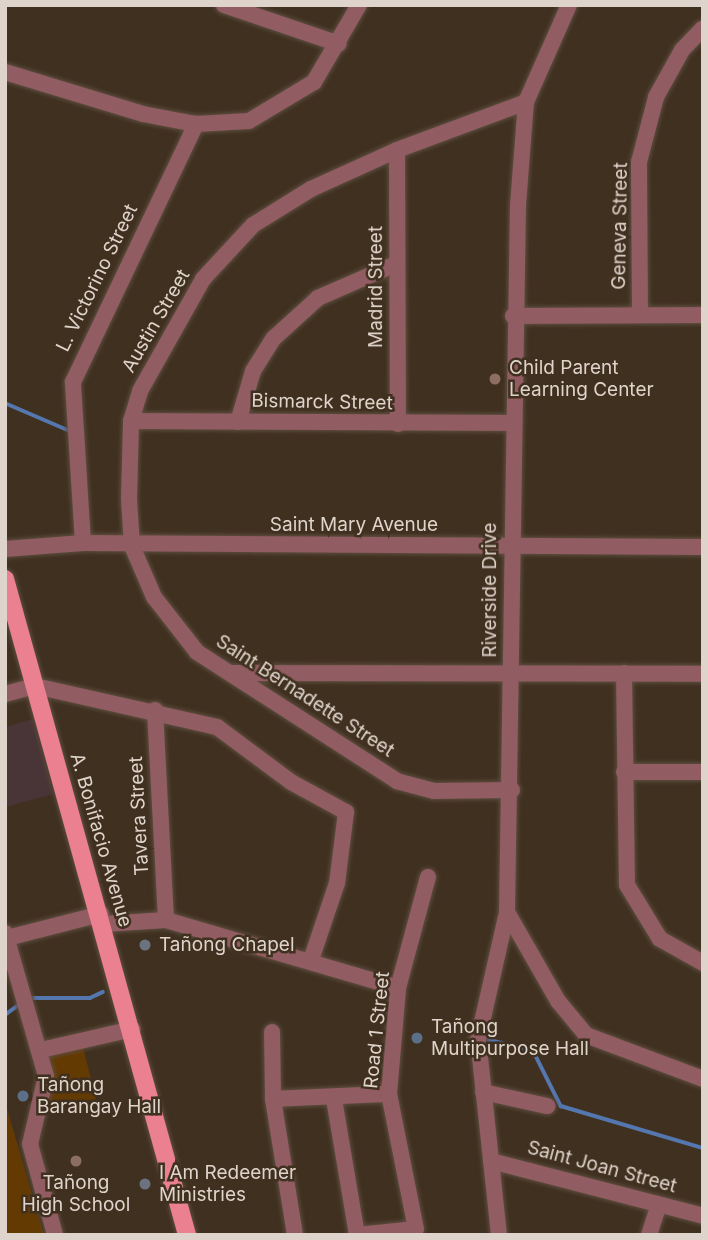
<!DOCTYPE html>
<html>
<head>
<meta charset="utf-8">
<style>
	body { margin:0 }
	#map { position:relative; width:708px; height:1240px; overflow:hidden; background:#403020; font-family:Inter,sans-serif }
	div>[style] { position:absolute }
	.commercial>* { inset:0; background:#493537 }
	.green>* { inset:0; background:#643a03 }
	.stream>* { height:3.5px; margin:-1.75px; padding:0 1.75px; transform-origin:1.75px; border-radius:1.75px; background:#5577af }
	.roads { filter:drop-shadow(0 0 2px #5d4e3f) drop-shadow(0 0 2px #5d4e3f) }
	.minor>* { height:16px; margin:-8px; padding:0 8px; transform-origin:8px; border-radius:8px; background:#915c62 }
	.major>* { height:18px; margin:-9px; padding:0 9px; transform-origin:9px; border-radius:9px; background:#eb8090 }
	.dots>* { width:19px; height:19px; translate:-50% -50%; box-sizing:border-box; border:4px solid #403020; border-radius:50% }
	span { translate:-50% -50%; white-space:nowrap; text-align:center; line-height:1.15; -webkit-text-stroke:5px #403020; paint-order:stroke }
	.street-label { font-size:19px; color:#dfd4cb }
	.poi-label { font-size:19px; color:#dfd4cb }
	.left { translate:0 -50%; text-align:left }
	.frame { position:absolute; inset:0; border:7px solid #dfd4cb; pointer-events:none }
</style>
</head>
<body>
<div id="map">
	<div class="commercial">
		<div style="clip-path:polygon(33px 719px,53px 794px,5px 807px,5px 727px)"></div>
	</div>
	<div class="green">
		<div style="clip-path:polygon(82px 1043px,96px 1099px,48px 1106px,46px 1051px)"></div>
		<div style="clip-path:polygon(5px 1102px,44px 1235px,5px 1235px)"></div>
	</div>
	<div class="stream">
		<div style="left:5px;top:403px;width:71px;rotate:23.3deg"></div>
		<div style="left:34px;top:998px;width:56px"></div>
		<div style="left:90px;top:998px;width:14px;rotate:-25deg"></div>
		<div style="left:5px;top:1015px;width:19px;rotate:-36deg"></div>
		<div style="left:489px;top:1040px;width:45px;rotate:12.8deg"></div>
		<div style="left:533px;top:1050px;width:63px;rotate:63.4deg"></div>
		<div style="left:561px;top:1106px;width:148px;rotate:16.5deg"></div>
	</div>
	<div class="roads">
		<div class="minor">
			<div style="left:224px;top:5px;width:121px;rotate:18.7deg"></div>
			<div style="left:5px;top:72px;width:144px;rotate:16.9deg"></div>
			<div style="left:143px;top:114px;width:54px;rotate:10.7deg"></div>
			<div style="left:196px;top:124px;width:53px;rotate:-3.2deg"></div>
			<div style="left:249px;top:121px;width:76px;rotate:-31deg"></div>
			<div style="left:314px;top:82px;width:89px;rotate:-59.7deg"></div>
			<div style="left:397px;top:150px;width:274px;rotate:89.8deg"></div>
			<div style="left:640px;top:314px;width:152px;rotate:-90.4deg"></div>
			<div style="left:639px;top:162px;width:67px;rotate:-75.3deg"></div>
			<div style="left:656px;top:97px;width:54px;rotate:-61deg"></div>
			<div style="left:682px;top:50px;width:30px;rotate:-46deg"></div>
			<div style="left:513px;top:316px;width:190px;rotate:-0.3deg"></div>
			<div style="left:131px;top:421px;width:382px;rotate:0.3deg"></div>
			<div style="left:238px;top:422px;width:53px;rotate:-73.6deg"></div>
			<div style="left:253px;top:371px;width:39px;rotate:-58deg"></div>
			<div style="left:274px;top:338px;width:59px;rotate:-42.3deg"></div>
			<div style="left:318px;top:298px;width:85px;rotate:-23.6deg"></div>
			<div style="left:83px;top:543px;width:161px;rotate:-93.6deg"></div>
			<div style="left:73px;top:382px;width:286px;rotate:-64.5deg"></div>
			<div style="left:5px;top:549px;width:78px;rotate:-4.4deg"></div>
			<div style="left:83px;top:543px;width:620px;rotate:0.37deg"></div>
			<div style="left:230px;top:673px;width:473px;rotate:0.1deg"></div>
			<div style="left:624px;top:673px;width:212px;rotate:89.2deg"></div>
			<div style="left:627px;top:885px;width:63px;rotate:58.6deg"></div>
			<div style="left:660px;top:939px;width:49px;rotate:29.2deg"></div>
			<div style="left:5px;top:694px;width:31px;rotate:-15deg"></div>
			<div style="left:35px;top:686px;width:187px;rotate:12.7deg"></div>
			<div style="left:217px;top:727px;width:92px;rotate:36.6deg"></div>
			<div style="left:291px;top:782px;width:63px;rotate:28.6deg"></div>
			<div style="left:346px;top:812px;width:72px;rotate:97.2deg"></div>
			<div style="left:337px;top:883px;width:81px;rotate:108.7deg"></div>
			<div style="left:155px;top:710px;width:210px;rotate:87deg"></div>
			<div style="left:624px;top:772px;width:79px"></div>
			<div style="left:512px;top:790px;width:78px;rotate:179.3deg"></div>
			<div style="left:434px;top:791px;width:38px;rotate:-165deg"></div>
			<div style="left:397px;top:781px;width:238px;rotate:-147.2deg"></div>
			<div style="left:197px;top:652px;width:70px;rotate:-128deg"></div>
			<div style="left:154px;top:597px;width:56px;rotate:-113.3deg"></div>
			<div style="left:132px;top:546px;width:47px;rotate:-93.7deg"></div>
			<div style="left:129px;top:499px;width:78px;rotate:-88.5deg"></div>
			<div style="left:131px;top:421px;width:31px;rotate:-73deg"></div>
			<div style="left:140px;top:391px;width:129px;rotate:-60.6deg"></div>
			<div style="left:203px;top:279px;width:74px;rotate:-47.2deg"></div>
			<div style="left:253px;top:225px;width:68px;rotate:-31.8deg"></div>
			<div style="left:311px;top:189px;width:94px;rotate:-24.4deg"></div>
			<div style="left:397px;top:150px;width:138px;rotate:-20.4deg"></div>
			<div style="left:507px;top:912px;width:103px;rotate:60.2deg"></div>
			<div style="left:558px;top:1001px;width:44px;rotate:50.5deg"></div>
			<div style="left:586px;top:1035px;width:125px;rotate:20.6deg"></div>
			<div style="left:104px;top:924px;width:62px;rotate:-3.7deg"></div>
			<div style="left:166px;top:920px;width:242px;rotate:16.3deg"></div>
			<div style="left:5px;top:933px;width:149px;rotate:74deg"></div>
			<div style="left:46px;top:1076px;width:70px;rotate:103.2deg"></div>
			<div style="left:30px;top:1144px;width:94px;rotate:74.6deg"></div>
			<div style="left:7px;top:938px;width:97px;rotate:-14.3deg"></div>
			<div style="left:272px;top:1032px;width:67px;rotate:89.1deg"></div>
			<div style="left:273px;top:1099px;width:138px;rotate:80.8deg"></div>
			<div style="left:41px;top:1050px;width:94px;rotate:-12.9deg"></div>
			<div style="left:483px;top:1092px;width:66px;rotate:12.3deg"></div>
			<div style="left:273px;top:1099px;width:116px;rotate:-2.5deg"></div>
			<div style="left:334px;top:1099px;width:138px;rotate:80.4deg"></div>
			<div style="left:491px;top:1161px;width:219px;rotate:14.5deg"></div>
			<div style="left:357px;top:1235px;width:59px;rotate:-5.8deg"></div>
			<div style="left:416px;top:1229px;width:138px;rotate:-101.3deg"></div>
			<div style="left:389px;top:1094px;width:106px;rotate:-85.1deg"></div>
			<div style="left:398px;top:988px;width:115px;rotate:-74.9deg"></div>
			<div style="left:499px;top:1235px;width:196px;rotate:-96.1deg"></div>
			<div style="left:478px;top:1040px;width:131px;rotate:-77.2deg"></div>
			<div style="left:507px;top:912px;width:707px;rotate:-89.11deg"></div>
			<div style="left:518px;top:205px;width:103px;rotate:-85.6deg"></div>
			<div style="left:526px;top:102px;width:106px;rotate:-66.1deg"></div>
			<div style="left:649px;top:1235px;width:32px;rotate:-72deg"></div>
		</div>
		<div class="major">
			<div style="left:5px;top:579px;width:681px;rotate:74.49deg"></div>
		</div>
	</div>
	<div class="dots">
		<div style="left:495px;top:379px;background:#8d6e63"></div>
		<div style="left:145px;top:945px;background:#6b7280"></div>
		<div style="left:417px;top:1038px;background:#5c6f8a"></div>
		<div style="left:23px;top:1096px;background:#5c6f8a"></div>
		<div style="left:76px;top:1161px;background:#8d6e63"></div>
		<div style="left:145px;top:1184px;background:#6b7280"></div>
	</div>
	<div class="street-label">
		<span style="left:620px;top:226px;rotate:-89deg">Geneva Street</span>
		<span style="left:97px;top:278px;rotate:-64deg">L. Victorino Street</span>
		<span style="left:376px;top:287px;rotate:-90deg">Madrid Street</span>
		<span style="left:156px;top:321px;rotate:-60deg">Austin Street</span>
		<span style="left:322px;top:402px;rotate:1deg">Bismarck Street</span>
		<span style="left:354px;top:525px">Saint Mary Avenue</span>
		<span style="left:490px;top:590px;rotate:-90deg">Riverside Drive</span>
		<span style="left:305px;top:696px;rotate:33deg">Saint Bernadette Street</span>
		<span style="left:139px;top:816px;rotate:-93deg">Tavera Street</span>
		<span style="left:101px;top:840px;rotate:74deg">A. Bonifacio Avenue</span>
		<span style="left:377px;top:1030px;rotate:-84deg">Road 1 Street</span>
		<span style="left:602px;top:1167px;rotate:15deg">Saint Joan Street</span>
	</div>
	<div class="poi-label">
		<span class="left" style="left:509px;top:379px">Child Parent<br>Learning Center</span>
		<span class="left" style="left:159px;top:945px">Tañong Chapel</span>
		<span class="left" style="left:431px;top:1038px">Tañong<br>Multipurpose Hall</span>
		<span class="left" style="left:37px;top:1096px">Tañong<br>Barangay Hall</span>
		<span class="left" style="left:159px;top:1184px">I Am Redeemer<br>Ministries</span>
		<span style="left:76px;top:1194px">Tañong<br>High School</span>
	</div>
	<div class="frame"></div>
</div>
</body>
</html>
